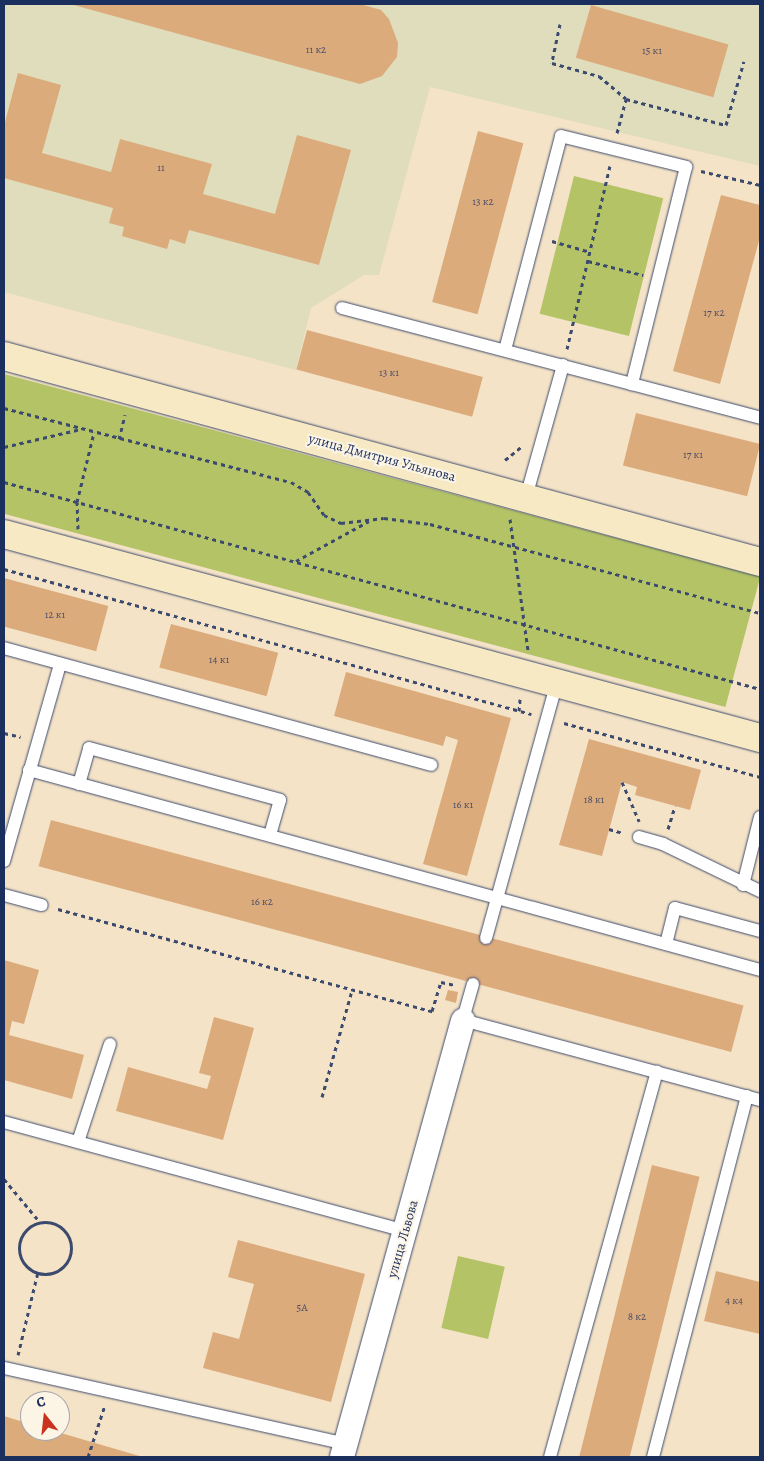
<!DOCTYPE html>
<html>
<head>
<meta charset="utf-8">
<style>
	body { margin:0 }
	#map { position:relative; width:764px; height:1461px; overflow:hidden; background:#f4e3c7; font-family:Alegreya,serif }
	div>[style] { position:absolute }
	.built>* { inset:0; background:#dfddbb }
	.green>* { inset:0; background:#b4c366; transform-origin:0 0 }
	.building>* { inset:0; background:#dcab7c; transform-origin:0 0 }
	.path>* { height:3px; margin-top:-1.5px; transform-origin:0; background:repeating-linear-gradient(90deg,#3c4a6e 0 4px,transparent 0 8px) }
	.path>.ring { margin:-1.5px; padding:0; box-sizing:content-box; background:none; border:3px solid #3c4a6e; border-radius:50% }
	.roads { filter:drop-shadow(0 0 1px #3c4a6e) drop-shadow(0 0 1px #3c4a6e) }
	.service>* { height:12px; margin:-6px; padding:0 6px; transform-origin:6px; border-radius:6px; background:#fff }
	.minor>* { height:24px; margin:-12px; padding:0 12px; transform-origin:12px; border-radius:12px; background:#fff }
	.secondary>* { height:28px; margin:-14px; padding:0 14px; transform-origin:14px; border-radius:14px; background:#f6e9c3 }
	span { translate:-50% -50%; white-space:nowrap; text-align:center; line-height:1.15; -webkit-text-stroke:4px #fcf5e5; paint-order:stroke }
	.number-label { font-size:11px; color:#4b4e66 }
	.number-label span { -webkit-text-stroke-width:0 }
	.street-label { font-size:14px; color:#1b2f5e }
	.frame { position:absolute; inset:0; border:5px solid #1b2f5e; pointer-events:none }
	.north { position:absolute; left:20px; top:1391px; width:50px; height:50px; box-sizing:border-box; background:#fcf5e5; border:1px solid #a2a6af; border-radius:50%; rotate:344deg; font-size:14px; font-weight:700; line-height:20px; text-align:center; color:#1b2f5e }
	.north::after { content:''; display:block; margin:auto; width:18px; height:22px; background:#c8321e; clip-path:polygon(50% 0,100% 100%,50% 72%,0 100%) }
</style>
</head>
<body>
<div id="map">
	<div class="built">
		<div style="clip-path:polygon(4px 4px,760px 4px,760px 166px,430px 87px,379px 275px,364px 275px,311px 308px,296px 370px,4px 292px)"></div>
	</div>
	<div class="green">
		<div style="left:574px;top:176px;width:92px;height:142px;rotate:14deg"></div>
		<div style="left:4px;top:374px;width:783px;height:135px;rotate:15deg"></div>
		<div style="left:458px;top:1256px;width:48px;height:74px;rotate:13deg"></div>
	</div>
	<div class="building">
		<div style="clip-path:polygon(70px 4px,360px 4px,381px 10px,389px 19px,398px 43px,397px 57px,382px 76px,360px 84px)"></div>
		<div style="left:591px;top:5px;width:143px;height:55px;rotate:16deg"></div>
		<div style="clip-path:polygon(18px 73px,61px 85px,42px 153px,111px 172px,120px 139px,212px 164px,203px 194px,275px 214px,297px 135px,351px 150px,319px 265px,189px 230px,185px 244px,170px 239px,167px 249px,122px 236px,124px 227px,109px 223px,113px 208px,4px 178px,4px 126px)"></div>
		<div style="left:478px;top:131px;width:47px;height:177px;rotate:15deg"></div>
		<div style="clip-path:polygon(721px 195px,760px 205px,760px 237px,720px 384px,673px 371px)"></div>
		<div style="left:307px;top:330px;width:182px;height:41px;rotate:15deg"></div>
		<div style="left:636px;top:413px;width:128px;height:54px;rotate:14deg"></div>
		<div style="left:4px;top:578px;width:108px;height:47px;rotate:15deg"></div>
		<div style="left:171px;top:624px;width:111px;height:45px;rotate:15deg"></div>
		<div style="clip-path:polygon(346px 672px,511px 718px,467px 876px,423px 864px,458px 740px,446px 736px,443px 746px,334px 716px)"></div>
		<div style="clip-path:polygon(589px 739px,701px 770px,690px 810px,635px 795px,637px 787px,622px 782px,602px 856px,559px 845px)"></div>
		<div style="left:51px;top:820px;width:717px;height:48px;rotate:15deg"></div>
		<div style="clip-path:polygon(4px 960px,39px 970px,24px 1024px,12px 1021px,9px 1035px,84px 1055px,72px 1099px,4px 1080px)"></div>
		<div style="clip-path:polygon(448px 990px,458px 992px,456px 1003px,445px 1000px)"></div>
		<div style="clip-path:polygon(214px 1017px,254px 1028px,223px 1140px,116px 1111px,128px 1067px,207px 1089px,211px 1076px,199px 1073px)"></div>
		<div style="left:652px;top:1165px;width:49px;height:302px;rotate:14deg"></div>
		<div style="clip-path:polygon(238px 1240px,365px 1274px,331px 1402px,203px 1368px,213px 1332px,239px 1339px,254px 1284px,228px 1277px)"></div>
		<div style="clip-path:polygon(716px 1271px,760px 1282px,760px 1334px,704px 1321px)"></div>
		<div style="clip-path:polygon(4px 1416px,30px 1424px,30px 1431px,54px 1431px,143px 1457px,4px 1457px)"></div>
	</div>
	<div class="path">
		<div style="left:560px;top:24px;width:40px;rotate:102deg"></div>
		<div style="left:552px;top:63px;width:49px;rotate:15.5deg"></div>
		<div style="left:599px;top:76px;width:35px;rotate:40deg"></div>
		<div style="left:626px;top:99px;width:103px;rotate:14.6deg"></div>
		<div style="left:726px;top:125px;width:66px;rotate:-74.3deg"></div>
		<div style="left:617px;top:133px;width:35px;rotate:-75deg"></div>
		<div style="left:701px;top:171px;width:61px;rotate:13.3deg"></div>
		<div style="left:552px;top:241px;width:40px;rotate:16deg"></div>
		<div style="left:588px;top:261px;width:57px;rotate:14.3deg"></div>
		<div style="left:567px;top:349px;width:188px;rotate:-76.8deg"></div>
		<div style="left:4px;top:408px;width:296px;rotate:14.5deg"></div>
		<div style="left:291px;top:482px;width:20px;rotate:30deg"></div>
		<div style="left:308px;top:492px;width:28px;rotate:55deg"></div>
		<div style="left:324px;top:515px;width:19px;rotate:25deg"></div>
		<div style="left:341px;top:523px;width:43px;rotate:-6.6deg"></div>
		<div style="left:384px;top:518px;width:46px;rotate:7.4deg"></div>
		<div style="left:430px;top:524px;width:342px;rotate:15.1deg"></div>
		<div style="left:119px;top:439px;width:25px;rotate:-76deg"></div>
		<div style="left:4px;top:447px;width:79px;rotate:-13.2deg"></div>
		<div style="left:505px;top:460px;width:22px;rotate:-39deg"></div>
		<div style="left:4px;top:482px;width:784px;rotate:15.31deg"></div>
		<div style="left:510px;top:519px;width:133px;rotate:82.2deg"></div>
		<div style="left:78px;top:529px;width:27px;rotate:-92deg"></div>
		<div style="left:77px;top:502px;width:72px;rotate:-76.3deg"></div>
		<div style="left:296px;top:561px;width:83px;rotate:-28.7deg"></div>
		<div style="left:4px;top:569px;width:547px;rotate:15.38deg"></div>
		<div style="left:519px;top:711px;width:12px;rotate:-85deg"></div>
		<div style="left:564px;top:723px;width:203px;rotate:15.4deg"></div>
		<div style="left:4px;top:733px;width:17px;rotate:13deg"></div>
		<div style="left:622px;top:782px;width:43px;rotate:66.4deg"></div>
		<div style="left:609px;top:829px;width:15px;rotate:16deg"></div>
		<div style="left:668px;top:829px;width:24px;rotate:-73deg"></div>
		<div style="left:58px;top:909px;width:388px;rotate:15.3deg"></div>
		<div style="left:432px;top:1011px;width:30px;rotate:-73deg"></div>
		<div style="left:441px;top:982px;width:14px;rotate:12deg"></div>
		<div style="left:322px;top:1097px;width:111px;rotate:-74.3deg"></div>
		<div style="left:4px;top:1179px;width:55px;rotate:50.2deg"></div>
		<div class="ring" style="left:19px;top:1222px;width:49px;height:49px"></div>
		<div style="left:18px;top:1355px;width:85px;rotate:-76.5deg"></div>
		<div style="left:88px;top:1457px;width:52px;rotate:-71.9deg"></div>
	</div>
	<div class="roads">
		<div class="service">
			<div style="left:342px;top:308px;width:432px;rotate:14.7deg"></div>
			<div style="left:505px;top:350px;width:221px;rotate:-75.3deg"></div>
			<div style="left:561px;top:136px;width:129px;rotate:13.9deg"></div>
			<div style="left:686px;top:167px;width:224px;rotate:104deg"></div>
			<div style="left:526px;top:497px;width:137px;rotate:-74.3deg"></div>
			<div style="left:4px;top:648px;width:443px;rotate:15.3deg"></div>
			<div style="left:29px;top:770px;width:758px;rotate:15.3deg"></div>
			<div style="left:79px;top:784px;width:37px;rotate:-74deg"></div>
			<div style="left:89px;top:748px;width:198px;rotate:15.2deg"></div>
			<div style="left:280px;top:800px;width:37px;rotate:106deg"></div>
			<div style="left:639px;top:837px;width:25px;rotate:16deg"></div>
			<div style="left:663px;top:844px;width:108px;rotate:25.9deg"></div>
			<div style="left:4px;top:861px;width:205px;rotate:-74.1deg"></div>
			<div style="left:743px;top:885px;width:70px;rotate:-76deg"></div>
			<div style="left:4px;top:895px;width:39px;rotate:15deg"></div>
			<div style="left:486px;top:938px;width:263px;rotate:-74.5deg"></div>
			<div style="left:666px;top:944px;width:37px;rotate:-76deg"></div>
			<div style="left:675px;top:908px;width:88px;rotate:15.1deg"></div>
			<div style="left:473px;top:984px;width:37px;rotate:106deg"></div>
			<div style="left:463px;top:1020px;width:308px;rotate:15.1deg"></div>
			<div style="left:4px;top:1122px;width:416px;rotate:15.2deg"></div>
			<div style="left:78px;top:1142px;width:103px;rotate:-71.9deg"></div>
			<div style="left:4px;top:1368px;width:350px;rotate:12.5deg"></div>
			<div style="left:550px;top:1457px;width:400px;rotate:-74.5deg"></div>
			<div style="left:653px;top:1457px;width:373px;rotate:-75.4deg"></div>
		</div>
		<div class="minor">
			<div style="left:342px;top:1457px;width:453px;rotate:-74.5deg"></div>
		</div>
		<div class="secondary">
			<div style="left:4px;top:356px;width:784px;rotate:15.24deg"></div>
			<div style="left:4px;top:534px;width:783px;rotate:15.1deg"></div>
		</div>
	</div>
	<div class="number-label">
		<span style="left:316px;top:50px">11 к2</span>
		<span style="left:652px;top:51px">15 к1</span>
		<span style="left:161px;top:168px">11</span>
		<span style="left:483px;top:202px">13 к2</span>
		<span style="left:714px;top:313px">17 к2</span>
		<span style="left:389px;top:373px">13 к1</span>
		<span style="left:693px;top:455px">17 к1</span>
		<span style="left:55px;top:615px">12 к1</span>
		<span style="left:219px;top:660px">14 к1</span>
		<span style="left:594px;top:800px">18 к1</span>
		<span style="left:463px;top:805px">16 к1</span>
		<span style="left:262px;top:902px">16 к2</span>
		<span style="left:734px;top:1301px">4 к4</span>
		<span style="left:302px;top:1308px">5А</span>
		<span style="left:637px;top:1317px">8 к2</span>
	</div>
	<div class="street-label">
		<span style="left:382px;top:458px;rotate:15deg">улица Дмитрия Ульянова</span>
		<span style="left:403px;top:1239px;rotate:-74deg">улица Львова</span>
	</div>
	<div class="frame"></div>
	<div class="north">С</div>
</div>
</body>
</html>
